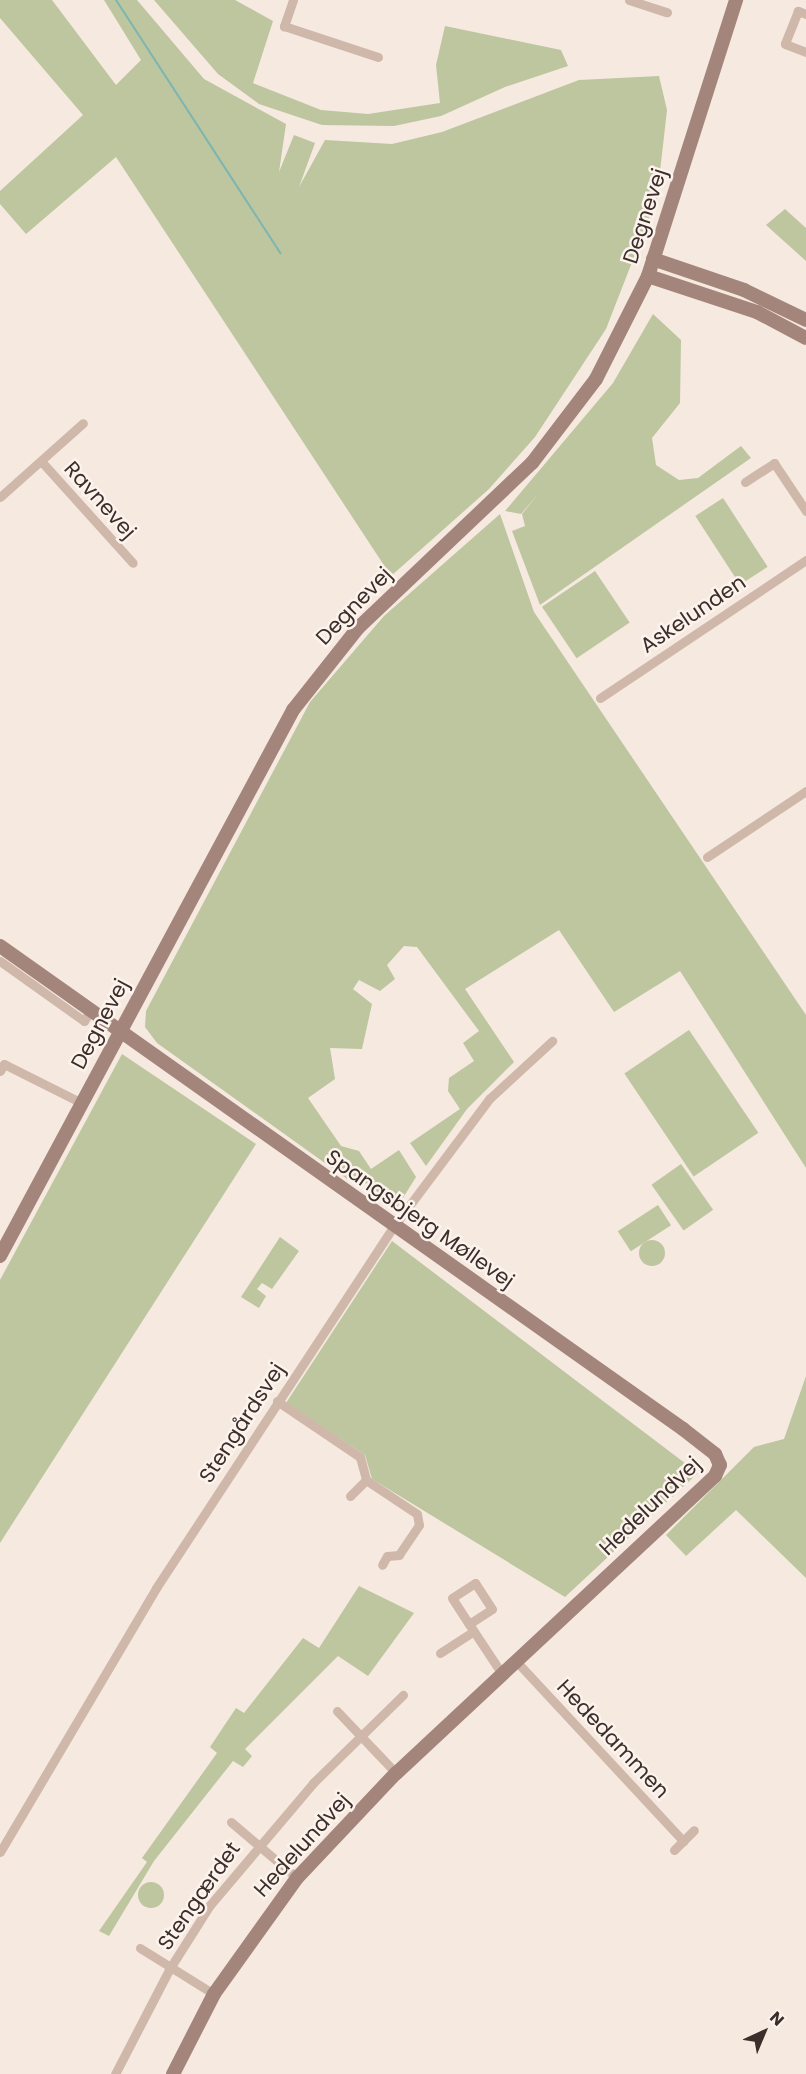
<!DOCTYPE html>
<html>
<head>
<meta charset="utf-8">
<style>
	body { margin:0 }
	#map { position:relative; width:806px; height:2074px; overflow:hidden; background:#f5e9e0; font-family:Poppins,sans-serif }
	div>[style] { position:absolute }
	.green>* { inset:0; background:#bdc69e; transform-origin:0 0 }
	.round { border-radius:50% }
	.stream>* { height:2px; margin:-1px; padding:0 1px; transform-origin:1px; border-radius:1px; background:#7cb5b1 }
	.street>* { height:9px; margin:-4.5px; padding:0 4.5px; transform-origin:4.5px; border-radius:4.5px; background:#cfb7aa }
	.secondary>* { height:14px; margin:-7px; padding:0 7px; transform-origin:7px; border-radius:7px; background:#a3857b }
	span { translate:-50% -50%; white-space:nowrap; text-align:center; line-height:1.15; -webkit-text-stroke:5px #fcf3ed; paint-order:stroke }
	.street-label { font-size:21px; color:#3c2e2a }
	.north { position:absolute; left:734px; top:2002px; width:60px; height:60px; -webkit-text-stroke:4px #fcf3ed; paint-order:stroke; rotate:44deg; font-size:16px; font-weight:700; line-height:24px; text-align:center; color:#3c2e2a }
	.north::after { content:''; display:block; margin:auto; width:21px; height:27px; background:#3c2e2a; clip-path:polygon(50% 0,100% 100%,50% 72%,0 100%) }
</style>
</head>
<body>
<div id="map">
	<div class="green">
		<div style="clip-path:polygon(0 0,52px 0,116px 85px,141px 60px,104px 0,137px 0,204px 79px,286px 124px,279px 172px,294px 135px,315px 143px,299px 187px,325px 140px,392px 144px,442px 132px,579px 80px,659px 76px,667px 110px,657px 198px,606px 329px,535px 437px,489px 489px,391px 576px,116px 157px,26px 234px,0 204px,0 191px,83px 115px,0 18px)"></div>
		<div style="clip-path:polygon(154px 0,235px 0,273px 21px,253px 83px,321px 110px,368px 114px,440px 103px,436px 65px,445px 26px,561px 50px,568px 66px,505px 87px,441px 116px,394px 126px,322px 125px,259px 104px,218px 74px)"></div>
		<div style="clip-path:polygon(785px 209px,806px 228px,806px 261px,766px 225px)"></div>
		<div style="clip-path:polygon(653px 314px,681px 340px,680px 403px,652px 438px,656px 465px,679px 480px,698px 478px,741px 446px,751px 458px,540px 605px,512px 531px,525px 526px,522px 514px,539px 493px,521px 514px,505px 511px,613px 383px)"></div>
		<div style="left:723px;top:498px;width:82px;height:33px;rotate:57deg"></div>
		<div style="clip-path:polygon(500px 514px,534px 612px,806px 1015px,806px 1168px,680px 971px,614px 1012px,559px 930px,465px 989px,514px 1062px,467px 1109px,426px 1166px,410px 1143px,460px 1109px,448px 1091px,449px 1078px,474px 1061px,463px 1043px,479px 1031px,417px 947px,404px 946px,387px 965px,395px 979px,380px 991px,359px 980px,353px 989px,372px 1004px,362px 1049px,330px 1048px,335px 1079px,308px 1098px,341px 1146px,359px 1151px,371px 1169px,399px 1150px,416px 1177px,396px 1209px,369px 1184px,350px 1181px,157px 1043px,145px 1027px,146px 1011px,310px 702px,384px 616px)"></div>
		<div style="left:595px;top:571px;width:62px;height:64px;rotate:56deg"></div>
		<div style="left:689px;top:1030px;width:124px;height:78px;rotate:56deg"></div>
		<div style="clip-path:polygon(122px 1054px,256px 1144px,0 1543px,0 1280px)"></div>
		<div style="left:681px;top:1164px;width:56px;height:36px;rotate:55deg"></div>
		<div style="left:658px;top:1205px;width:24px;height:48px;rotate:57deg"></div>
		<div style="clip-path:polygon(280px 1237px,299px 1251px,272px 1289px,262px 1283px,257px 1289px,266px 1296px,259px 1308px,241px 1297px)"></div>
		<div class="round" style="left:639px;top:1240px;width:26px;height:26px"></div>
		<div style="clip-path:polygon(392px 1241px,698px 1473px,565px 1597px,372px 1479px,365px 1455px,286px 1403px)"></div>
		<div style="clip-path:polygon(806px 1376px,806px 1578px,736px 1510px,686px 1556px,666px 1535px,754px 1447px,784px 1439px)"></div>
		<div style="clip-path:polygon(359px 1586px,414px 1613px,368px 1676px,338px 1656px,245px 1749px,252px 1756px,243px 1767px,233px 1761px,154px 1861px,109px 1936px,99px 1931px,147px 1862px,142px 1858px,217px 1753px,210px 1747px,236px 1708px,244px 1713px,303px 1638px,319px 1648px)"></div>
		<div class="round" style="left:138px;top:1882px;width:26px;height:26px"></div>
	</div>
	<div class="stream">
		<div style="left:116px;top:0;width:302px;rotate:57deg"></div>
	</div>
	<div class="street">
		<div style="left:293px;top:0;width:28px;rotate:109deg"></div>
		<div style="left:284px;top:26px;width:99px;rotate:18.3deg"></div>
		<div style="left:629px;top:0;width:40px;rotate:18deg"></div>
		<div style="left:806px;top:14px;width:9px;rotate:-159deg"></div>
		<div style="left:798px;top:11px;width:35px;rotate:112deg"></div>
		<div style="left:785px;top:44px;width:22px;rotate:21deg"></div>
		<div style="left:41px;top:461px;width:137px;rotate:48deg"></div>
		<div style="left:745px;top:482px;width:35px;rotate:-33deg"></div>
		<div style="left:774px;top:463px;width:58px;rotate:56.3deg"></div>
		<div style="left:0;top:497px;width:111px;rotate:-41.7deg"></div>
		<div style="left:600px;top:698px;width:248px;rotate:-33.8deg"></div>
		<div style="left:707px;top:857px;width:119px;rotate:-33.7deg"></div>
		<div style="left:0;top:961px;width:103px;rotate:35.5deg"></div>
		<div style="left:84px;top:1021px;width:13px;rotate:-58deg"></div>
		<div style="left:0;top:1071px;width:8px;rotate:-60deg"></div>
		<div style="left:4px;top:1064px;width:87px;rotate:26.6deg"></div>
		<div style="left:277px;top:1401px;width:100px;rotate:34deg"></div>
		<div style="left:360px;top:1457px;width:24px;rotate:75deg"></div>
		<div style="left:366px;top:1480px;width:61px;rotate:33.7deg"></div>
		<div style="left:417px;top:1514px;width:11px;rotate:80deg"></div>
		<div style="left:419px;top:1525px;width:36px;rotate:124deg"></div>
		<div style="left:399px;top:1555px;width:12px;rotate:175deg"></div>
		<div style="left:387px;top:1556px;width:10px;rotate:119deg"></div>
		<div style="left:350px;top:1496px;width:23px;rotate:-45deg"></div>
		<div style="left:469px;top:1624px;width:27px;rotate:-33deg"></div>
		<div style="left:492px;top:1609px;width:31px;rotate:-123deg"></div>
		<div style="left:475px;top:1583px;width:27px;rotate:147deg"></div>
		<div style="left:452px;top:1598px;width:31px;rotate:57deg"></div>
		<div style="left:469px;top:1624px;width:60px;rotate:56.6deg"></div>
		<div style="left:440px;top:1653px;width:40px;rotate:-32.9deg"></div>
		<div style="left:516px;top:1661px;width:246px;rotate:47.1deg"></div>
		<div style="left:337px;top:1711px;width:86px;rotate:46.4deg"></div>
		<div style="left:231px;top:1822px;width:87px;rotate:40.3deg"></div>
		<div style="left:674px;top:1850px;width:28px;rotate:-45deg"></div>
		<div style="left:0;top:1852px;width:307px;rotate:-59.4deg"></div>
		<div style="left:156px;top:1588px;width:433px;rotate:-56.7deg"></div>
		<div style="left:394px;top:1226px;width:159px;rotate:-53.2deg"></div>
		<div style="left:489px;top:1099px;width:86px;rotate:-42.6deg"></div>
		<div style="left:140px;top:1948px;width:87px;rotate:31.9deg"></div>
		<div style="left:115px;top:2074px;width:119px;rotate:-62.6deg"></div>
		<div style="left:170px;top:1968px;width:75px;rotate:-57.6deg"></div>
		<div style="left:210px;top:1905px;width:160px;rotate:-49.8deg"></div>
		<div style="left:313px;top:1783px;width:126px;rotate:-44.4deg"></div>
	</div>
	<div class="secondary">
		<div style="left:653px;top:259px;width:96px;rotate:18.8deg"></div>
		<div style="left:744px;top:290px;width:69px;rotate:25.8deg"></div>
		<div style="left:648px;top:276px;width:115px;rotate:18.3deg"></div>
		<div style="left:757px;top:312px;width:55px;rotate:28deg"></div>
		<div style="left:0;top:946px;width:837px;rotate:35.27deg"></div>
		<div style="left:683px;top:1429px;width:41px;rotate:38deg"></div>
		<div style="left:715px;top:1454px;width:12px;rotate:66deg"></div>
		<div style="left:720px;top:1465px;width:12px;rotate:114deg"></div>
		<div style="left:715px;top:1476px;width:436px;rotate:137deg"></div>
		<div style="left:396px;top:1773px;width:144px;rotate:133.3deg"></div>
		<div style="left:297px;top:1878px;width:143px;rotate:125.6deg"></div>
		<div style="left:214px;top:1994px;width:90px;rotate:117.1deg"></div>
		<div style="left:0;top:1256px;width:620px;rotate:-61.78deg"></div>
		<div style="left:293px;top:710px;width:105px;rotate:-51.6deg"></div>
		<div style="left:358px;top:628px;width:240px;rotate:-43.5deg"></div>
		<div style="left:532px;top:463px;width:106px;rotate:-52.7deg"></div>
		<div style="left:596px;top:379px;width:115px;rotate:-63.2deg"></div>
		<div style="left:648px;top:276px;width:290px;rotate:-72.3deg"></div>
	</div>
	<div class="street-label">
		<span style="left:645px;top:216px;rotate:-72deg">Degnevej</span>
		<span style="left:100px;top:500px;rotate:48deg">Ravnevej</span>
		<span style="left:354px;top:606px;rotate:-46deg">Degnevej</span>
		<span style="left:693px;top:614px;rotate:-34deg">Askelunden</span>
		<span style="left:100px;top:1024px;rotate:-62deg">Degnevej</span>
		<span style="left:420px;top:1219px;rotate:35deg">Spangsbjerg Møllevej</span>
		<span style="left:242px;top:1423px;rotate:-57deg">Stengårdsvej</span>
		<span style="left:650px;top:1506px;rotate:-44deg">Hedelundvej</span>
		<span style="left:613px;top:1739px;rotate:47deg">Hededammen</span>
		<span style="left:302px;top:1845px;rotate:-48deg">Hedelundvej</span>
		<span style="left:199px;top:1896px;rotate:-55deg">Stengærdet</span>
	</div>
	<div class="north">N</div>
</div>
</body>
</html>
